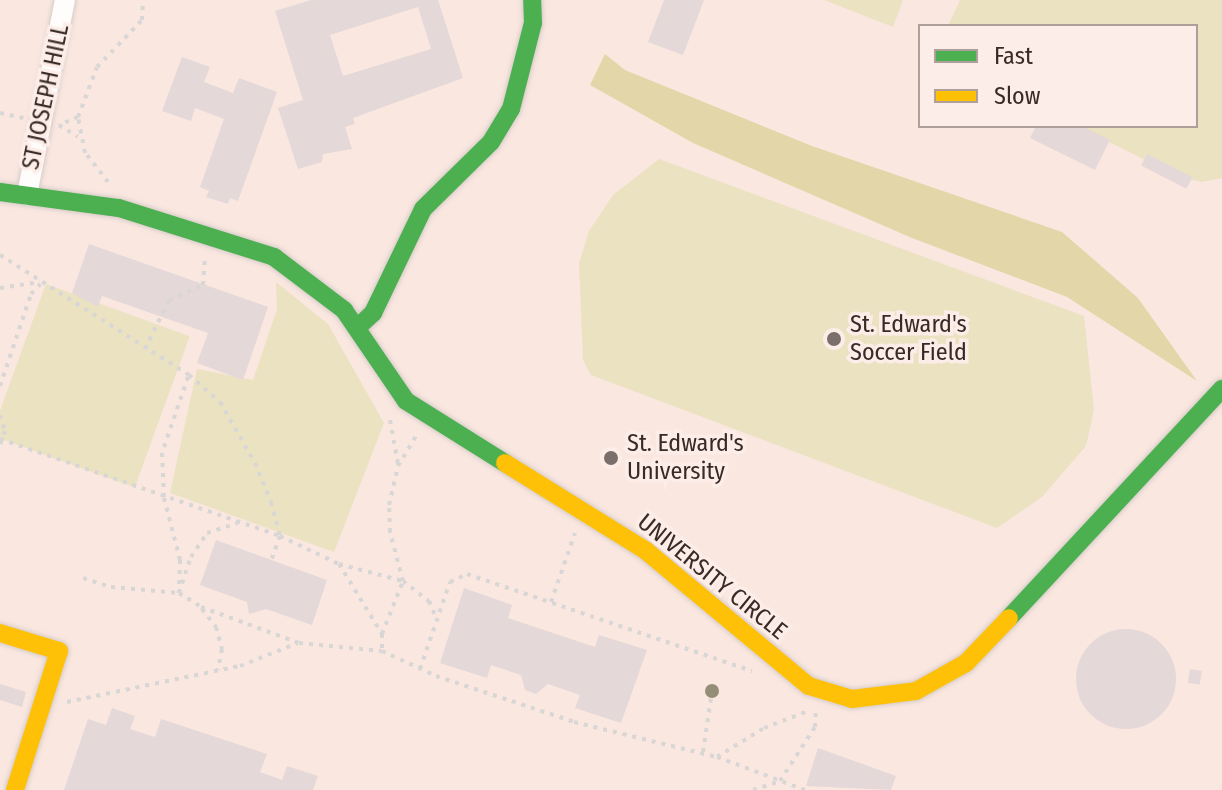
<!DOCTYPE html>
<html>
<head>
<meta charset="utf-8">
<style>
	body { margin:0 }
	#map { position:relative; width:1222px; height:790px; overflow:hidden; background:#f8f0ed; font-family:"Fira Sans Condensed",sans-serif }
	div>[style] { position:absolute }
	.built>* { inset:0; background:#fae7e0 }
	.green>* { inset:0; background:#ebe2c2; transform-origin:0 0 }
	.forest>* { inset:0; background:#e3d7a9 }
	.building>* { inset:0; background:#e4d8d8; transform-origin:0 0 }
	.round { border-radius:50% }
	.path>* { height:4px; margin-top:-2px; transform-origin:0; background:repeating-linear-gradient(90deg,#d9d6d6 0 4px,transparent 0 10px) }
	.roads { filter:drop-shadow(0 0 2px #d6ccc8) drop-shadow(0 0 2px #d6ccc8) }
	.street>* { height:20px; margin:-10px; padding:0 10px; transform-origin:10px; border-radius:10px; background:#fefdfc }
	.fast>* { height:18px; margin:-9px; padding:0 9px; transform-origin:9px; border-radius:9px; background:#4caf50 }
	.slow>* { height:18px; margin:-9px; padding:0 9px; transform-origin:9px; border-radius:9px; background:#ffc107 }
	.trees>* { width:14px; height:14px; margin:-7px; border-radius:50%; background:#948e79 }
	.dots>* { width:22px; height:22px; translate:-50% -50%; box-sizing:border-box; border:4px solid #fdede8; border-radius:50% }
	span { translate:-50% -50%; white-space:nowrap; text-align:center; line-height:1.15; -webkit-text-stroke:7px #fdede8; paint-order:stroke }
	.street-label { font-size:24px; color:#382a25 }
	.poi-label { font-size:24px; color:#382a25 }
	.left { translate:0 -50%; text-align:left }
	.legend { position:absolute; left:918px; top:24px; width:280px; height:104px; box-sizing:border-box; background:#fdede8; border:2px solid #ae9f9a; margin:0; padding:10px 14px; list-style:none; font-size:24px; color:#382a25 }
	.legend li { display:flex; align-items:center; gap:16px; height:40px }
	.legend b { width:40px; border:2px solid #ae9f9a }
</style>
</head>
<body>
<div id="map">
	<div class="built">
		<div style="clip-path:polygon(evenodd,0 0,1222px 0,1222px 790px,0 790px,0 0,920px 26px,1196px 26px,1196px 126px,920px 126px,920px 26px)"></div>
	</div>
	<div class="green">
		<div style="clip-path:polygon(824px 0,903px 0,893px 27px)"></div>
		<div style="clip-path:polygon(960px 0,1222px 0,1222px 178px,1202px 182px,1177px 176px,1077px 126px,1196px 126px,1196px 26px,948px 26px)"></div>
		<div style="clip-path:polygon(659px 159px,1084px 316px,1094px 410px,1086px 446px,1042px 497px,997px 528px,591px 375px,583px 360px,579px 263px,589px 231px,613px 195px)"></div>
		<div style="clip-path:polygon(276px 282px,328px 324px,384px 423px,334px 552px,170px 493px,197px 369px,253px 380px,277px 309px)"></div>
		<div style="left:46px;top:284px;width:153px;height:161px;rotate:20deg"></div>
	</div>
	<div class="forest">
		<div style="clip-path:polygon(605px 54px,625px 70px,812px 146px,1062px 232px,1138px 298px,1197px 381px,1067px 297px,912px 238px,693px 143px,590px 85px)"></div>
	</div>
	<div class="building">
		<div style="clip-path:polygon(evenodd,311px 0,438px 0,463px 78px,353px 118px,355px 124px,345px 127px,352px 149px,323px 154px,322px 162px,298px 169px,278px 108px,303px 100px,275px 11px,311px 0,418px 7px,431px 49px,343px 76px,330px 35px,418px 7px)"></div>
		<div style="clip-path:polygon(664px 0,704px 0,683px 55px,648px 42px)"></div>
		<div style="clip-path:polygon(182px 57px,210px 67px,204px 82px,233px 93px,239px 78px,277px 92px,238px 201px,230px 198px,228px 204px,206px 197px,209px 191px,200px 187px,224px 119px,195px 108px,191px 121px,162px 111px)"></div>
		<div style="clip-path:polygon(1036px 126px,1082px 126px,1110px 140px,1095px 170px,1030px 138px)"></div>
		<div style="left:1147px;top:154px;width:51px;height:13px;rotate:27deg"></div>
		<div style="clip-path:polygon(89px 244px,268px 307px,243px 380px,197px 363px,208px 333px,102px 296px,98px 307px,72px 293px)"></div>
		<div style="clip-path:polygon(216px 540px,327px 580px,312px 625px,266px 609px,249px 614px,247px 602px,200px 585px)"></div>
		<div style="clip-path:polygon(464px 588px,512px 605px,508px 618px,595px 647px,599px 635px,647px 650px,621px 723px,575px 708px,580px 695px,548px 684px,536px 694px,525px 690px,521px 675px,491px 665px,487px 678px,440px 663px)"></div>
		<div class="round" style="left:1076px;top:629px;width:100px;height:100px"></div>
		<div style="left:1190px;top:669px;width:12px;height:14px;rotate:9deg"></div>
		<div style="clip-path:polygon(0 684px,26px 692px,22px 707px,0 700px)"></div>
		<div style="clip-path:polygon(112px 708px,135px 716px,130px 729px,155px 737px,161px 719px,267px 754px,260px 772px,282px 780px,287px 766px,318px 776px,313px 790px,64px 790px,88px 719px,106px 725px)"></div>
		<div style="clip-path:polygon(818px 748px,896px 776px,891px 790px,806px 786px)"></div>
	</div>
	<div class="path">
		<div style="left:0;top:113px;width:24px;rotate:12deg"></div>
		<div style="left:78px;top:117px;width:21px;rotate:157deg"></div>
		<div style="left:59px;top:125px;width:22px;rotate:32deg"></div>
		<div style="left:108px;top:182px;width:37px;rotate:-128deg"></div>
		<div style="left:85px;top:153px;width:37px;rotate:-101deg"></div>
		<div style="left:78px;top:117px;width:53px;rotate:-69.2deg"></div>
		<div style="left:97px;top:67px;width:65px;rotate:-46.2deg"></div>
		<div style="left:142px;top:20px;width:20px;rotate:-87deg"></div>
		<div style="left:0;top:255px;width:224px;rotate:32.4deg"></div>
		<div style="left:189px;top:375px;width:41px;rotate:41.1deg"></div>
		<div style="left:220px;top:402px;width:70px;rotate:60.2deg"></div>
		<div style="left:255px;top:463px;width:42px;rotate:67.7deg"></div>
		<div style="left:271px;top:502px;width:35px;rotate:75deg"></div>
		<div style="left:280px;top:536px;width:29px;rotate:110deg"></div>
		<div style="left:0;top:288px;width:40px;rotate:-8.5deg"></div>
		<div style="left:145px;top:349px;width:55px;rotate:-63.9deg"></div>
		<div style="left:169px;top:300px;width:37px;rotate:-24deg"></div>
		<div style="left:203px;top:285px;width:27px;rotate:-86deg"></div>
		<div style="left:188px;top:377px;width:80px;rotate:108.9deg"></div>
		<div style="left:162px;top:453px;width:45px;rotate:87.5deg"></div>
		<div style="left:164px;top:498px;width:64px;rotate:75.5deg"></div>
		<div style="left:180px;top:560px;width:33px;rotate:92deg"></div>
		<div style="left:179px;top:593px;width:26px;rotate:32deg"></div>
		<div style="left:201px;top:607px;width:104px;rotate:20.2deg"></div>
		<div style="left:299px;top:643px;width:83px;rotate:5.5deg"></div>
		<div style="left:0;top:386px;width:97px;rotate:-71.4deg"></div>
		<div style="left:31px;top:294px;width:16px;rotate:-47deg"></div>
		<div style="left:0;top:415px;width:17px;rotate:73deg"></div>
		<div style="left:5px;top:431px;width:15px;rotate:110deg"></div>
		<div style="left:390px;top:420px;width:45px;rotate:79.7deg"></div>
		<div style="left:0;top:439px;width:296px;rotate:19.1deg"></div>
		<div style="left:280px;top:536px;width:65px;rotate:25.4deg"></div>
		<div style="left:339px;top:564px;width:82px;rotate:58.4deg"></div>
		<div style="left:382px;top:634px;width:17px;rotate:90deg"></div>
		<div style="left:382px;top:651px;width:60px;rotate:24.8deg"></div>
		<div style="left:436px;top:676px;width:145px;rotate:18.4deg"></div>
		<div style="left:574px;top:722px;width:147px;rotate:13.8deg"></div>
		<div style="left:717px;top:757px;width:55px;rotate:-31.7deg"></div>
		<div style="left:764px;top:728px;width:47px;rotate:-21.1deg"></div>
		<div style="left:339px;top:564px;width:66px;rotate:14.9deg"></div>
		<div style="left:403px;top:581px;width:33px;rotate:38deg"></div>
		<div style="left:429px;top:601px;width:15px;rotate:67deg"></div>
		<div style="left:83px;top:578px;width:29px;rotate:18deg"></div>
		<div style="left:111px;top:587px;width:68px;rotate:5deg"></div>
		<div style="left:179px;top:593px;width:38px;rotate:-72deg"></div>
		<div style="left:191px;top:557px;width:29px;rotate:-56deg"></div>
		<div style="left:207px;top:533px;width:32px;rotate:-18deg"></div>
		<div style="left:551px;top:602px;width:73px;rotate:-70.8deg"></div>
		<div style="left:202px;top:609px;width:23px;rotate:52deg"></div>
		<div style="left:216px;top:627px;width:23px;rotate:75deg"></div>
		<div style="left:222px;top:649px;width:21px;rotate:101deg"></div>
		<div style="left:382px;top:634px;width:57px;rotate:-68.4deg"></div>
		<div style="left:403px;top:581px;width:51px;rotate:-104.9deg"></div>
		<div style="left:390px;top:532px;width:27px;rotate:-92deg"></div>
		<div style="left:389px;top:505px;width:40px;rotate:-77deg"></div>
		<div style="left:398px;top:466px;width:39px;rotate:-59deg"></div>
		<div style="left:420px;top:669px;width:92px;rotate:-71deg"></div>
		<div style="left:450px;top:582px;width:19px;rotate:-25deg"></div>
		<div style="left:467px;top:574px;width:301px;rotate:18.8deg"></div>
		<div style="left:67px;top:702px;width:177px;rotate:-11.8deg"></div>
		<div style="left:240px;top:666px;width:62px;rotate:-21.6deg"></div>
		<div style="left:703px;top:752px;width:62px;rotate:-81.6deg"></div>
		<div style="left:717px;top:757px;width:94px;rotate:20.6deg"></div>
		<div style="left:753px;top:790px;width:28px;rotate:-18deg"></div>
		<div style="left:780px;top:781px;width:64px;rotate:-57.1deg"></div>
		<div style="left:815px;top:727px;width:17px;rotate:-87deg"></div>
	</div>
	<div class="roads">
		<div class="street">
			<div style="left:27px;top:195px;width:199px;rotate:-79deg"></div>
		</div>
		<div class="fast">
			<div style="left:0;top:192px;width:120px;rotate:7.7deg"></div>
			<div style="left:119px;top:208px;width:163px;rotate:17.5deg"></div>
			<div style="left:274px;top:257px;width:88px;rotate:37.1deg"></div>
			<div style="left:344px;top:310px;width:110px;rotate:55.7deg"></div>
			<div style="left:406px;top:401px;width:117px;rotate:32.1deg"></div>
			<div style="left:358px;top:327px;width:21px;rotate:-43deg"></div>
			<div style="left:373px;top:313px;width:115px;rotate:-64.3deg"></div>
			<div style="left:423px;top:209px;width:95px;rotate:-44.6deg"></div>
			<div style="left:491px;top:142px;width:39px;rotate:-59deg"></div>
			<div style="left:511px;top:109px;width:89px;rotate:-75.7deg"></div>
			<div style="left:533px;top:23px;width:23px;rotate:-92deg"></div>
			<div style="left:1009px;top:618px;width:313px;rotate:-47.1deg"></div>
		</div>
		<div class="slow">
			<div style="left:505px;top:463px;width:165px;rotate:31.9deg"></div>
			<div style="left:645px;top:550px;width:213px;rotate:39.7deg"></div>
			<div style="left:809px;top:686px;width:45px;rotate:16.8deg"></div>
			<div style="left:852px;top:699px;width:64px;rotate:-7.1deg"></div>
			<div style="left:916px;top:691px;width:57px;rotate:-29.2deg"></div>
			<div style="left:966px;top:663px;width:62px;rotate:-46.3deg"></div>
			<div style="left:0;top:633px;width:62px;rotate:17deg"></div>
			<div style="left:59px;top:651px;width:146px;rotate:107.6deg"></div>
		</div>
	</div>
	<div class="trees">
		<div style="left:712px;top:691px"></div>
	</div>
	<div class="dots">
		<div style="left:834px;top:339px;background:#7b6f6b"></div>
		<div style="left:611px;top:458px;background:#7b6f6b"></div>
	</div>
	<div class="street-label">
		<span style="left:46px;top:97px;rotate:-78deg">ST JOSEPH HILL</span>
		<span style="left:712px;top:577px;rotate:39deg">UNIVERSITY CIRCLE</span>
	</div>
	<div class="poi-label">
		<span class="left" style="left:850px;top:339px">St. Edward's<br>Soccer Field</span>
		<span class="left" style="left:627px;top:458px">St. Edward's<br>University</span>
	</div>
	<ul class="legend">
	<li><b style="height:10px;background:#4caf50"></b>Fast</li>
	<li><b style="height:10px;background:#ffc107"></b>Slow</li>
	</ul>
</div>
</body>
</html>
